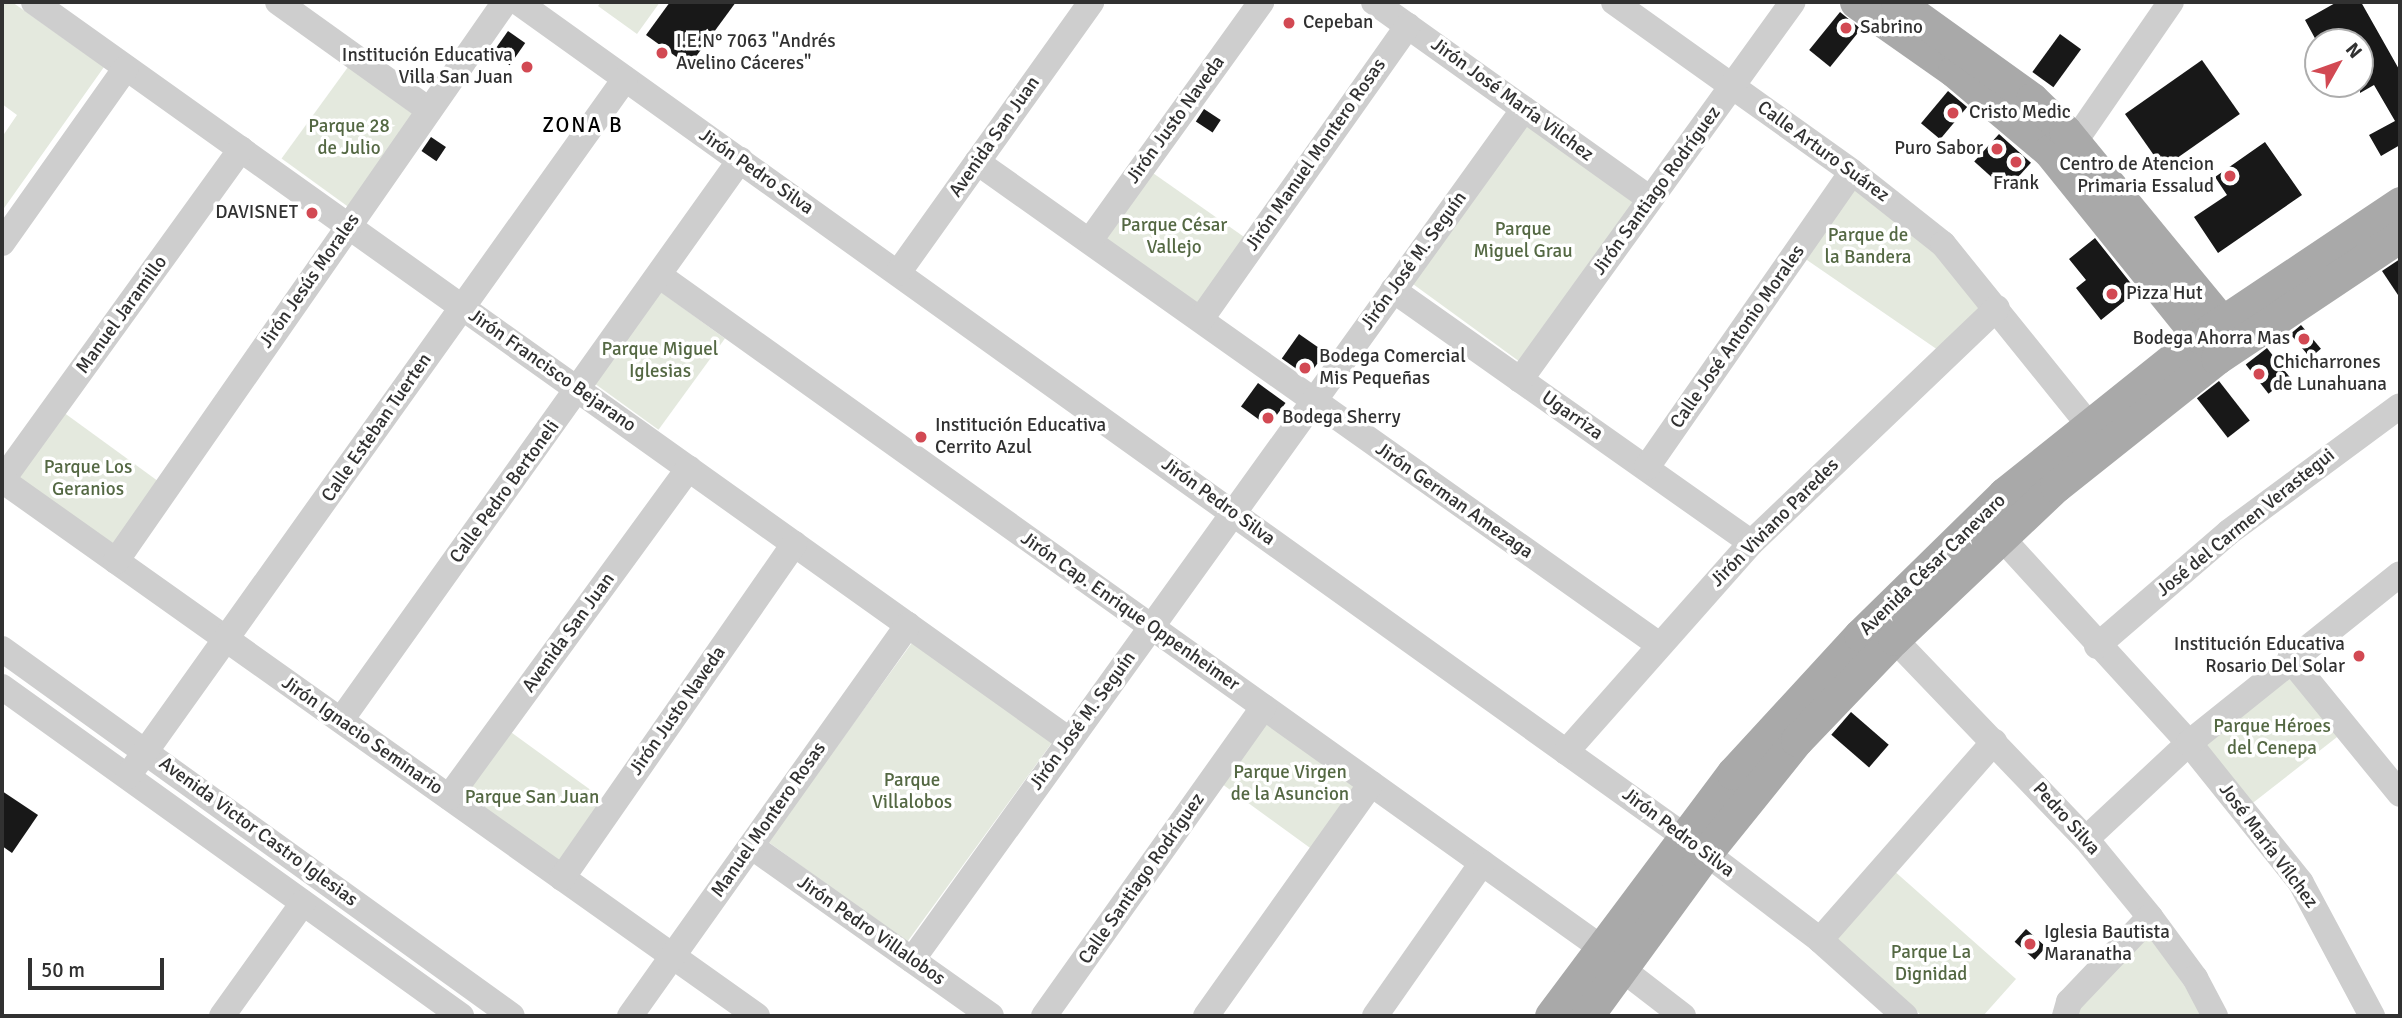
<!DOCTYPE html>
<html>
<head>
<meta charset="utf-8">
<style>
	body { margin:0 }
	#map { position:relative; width:2402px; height:1018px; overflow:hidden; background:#fff; font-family:Signika,sans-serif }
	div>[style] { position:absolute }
	.green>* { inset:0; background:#e4e9de; transform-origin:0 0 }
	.building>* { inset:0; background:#181818; transform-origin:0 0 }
	.minor>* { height:26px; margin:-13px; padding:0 13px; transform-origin:13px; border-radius:13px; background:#cecece }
	.major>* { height:33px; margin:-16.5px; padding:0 16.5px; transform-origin:16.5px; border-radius:16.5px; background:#a9a9a9 }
	.dots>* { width:19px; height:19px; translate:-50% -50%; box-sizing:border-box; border:4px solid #fff; border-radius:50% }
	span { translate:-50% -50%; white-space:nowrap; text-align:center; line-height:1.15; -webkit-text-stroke:7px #fff; paint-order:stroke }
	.poi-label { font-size:19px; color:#313131 }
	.left { translate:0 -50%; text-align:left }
	.right { translate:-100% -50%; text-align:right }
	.street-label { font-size:19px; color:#313131 }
	.park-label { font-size:19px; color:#546843 }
	.neighbourhood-label { font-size:21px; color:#000; letter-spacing:2px }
	.frame { position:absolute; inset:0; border:4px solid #313131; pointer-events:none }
	.north { position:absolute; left:2304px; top:28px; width:70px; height:70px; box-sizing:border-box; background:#fff; border:2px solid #adadad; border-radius:50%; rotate:50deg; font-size:19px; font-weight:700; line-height:28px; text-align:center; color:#313131 }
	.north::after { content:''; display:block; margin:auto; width:24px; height:32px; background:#d24953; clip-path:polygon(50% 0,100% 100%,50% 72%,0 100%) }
	.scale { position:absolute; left:28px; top:958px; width:136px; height:32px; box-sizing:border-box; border:4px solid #313131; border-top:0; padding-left:9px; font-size:21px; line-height:24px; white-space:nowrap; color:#313131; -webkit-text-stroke:5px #fff; paint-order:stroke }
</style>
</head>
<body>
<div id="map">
	<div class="green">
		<div style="clip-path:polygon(2px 2px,12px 2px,104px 67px,2px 211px,2px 137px,17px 115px,2px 104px)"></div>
		<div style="clip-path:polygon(601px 2px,660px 2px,637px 34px,598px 6px)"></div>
		<div style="left:348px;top:67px;width:84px;height:113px;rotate:36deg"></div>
		<div style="left:1526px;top:119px;width:138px;height:200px;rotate:36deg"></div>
		<div style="left:1150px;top:171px;width:115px;height:81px;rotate:35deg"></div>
		<div style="clip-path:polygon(1856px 183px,1920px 229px,1988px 309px,1938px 350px,1804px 258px)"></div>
		<div style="left:661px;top:292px;width:79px;height:113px;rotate:36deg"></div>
		<div style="left:63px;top:412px;width:119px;height:80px;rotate:36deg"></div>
		<div style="left:914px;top:640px;width:172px;height:249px;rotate:36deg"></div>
		<div style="left:2292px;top:672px;width:79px;height:114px;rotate:52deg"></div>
		<div style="left:1266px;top:717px;width:117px;height:80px;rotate:36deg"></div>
		<div style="left:508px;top:730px;width:118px;height:81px;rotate:36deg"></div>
		<div style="clip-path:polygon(1892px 869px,2016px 979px,1983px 1016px,1922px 1016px,1833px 936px)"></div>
		<div style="clip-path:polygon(2149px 931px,2204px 1016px,2072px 1016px)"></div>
	</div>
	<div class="building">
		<div style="clip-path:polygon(670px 2px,736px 2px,689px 66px,646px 35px)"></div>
		<div style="clip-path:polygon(2337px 2px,2361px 2px,2400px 71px,2400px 145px,2381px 156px,2369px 135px,2395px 121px,2374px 85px,2360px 93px,2360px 42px,2317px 42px,2305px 20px)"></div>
		<div style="left:1840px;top:12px;width:27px;height:49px;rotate:39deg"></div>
		<div style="left:508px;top:31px;width:21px;height:27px;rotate:35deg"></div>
		<div style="left:2060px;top:34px;width:26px;height:47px;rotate:36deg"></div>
		<div style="left:2202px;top:60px;width:66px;height:94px;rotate:55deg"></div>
		<div style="left:1948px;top:91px;width:25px;height:42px;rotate:40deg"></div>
		<div style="left:1204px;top:109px;width:20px;height:15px;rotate:33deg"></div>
		<div style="left:1999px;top:134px;width:43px;height:37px;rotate:42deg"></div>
		<div style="left:431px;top:137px;width:18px;height:17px;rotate:34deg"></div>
		<div style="clip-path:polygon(2265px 142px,2302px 195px,2218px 253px,2194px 217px,2227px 195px,2215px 177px)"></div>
		<div style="clip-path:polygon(2095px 238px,2137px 291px,2101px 320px,2076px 288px,2086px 280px,2069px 259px)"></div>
		<div style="clip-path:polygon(2400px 259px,2400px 298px,2382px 271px)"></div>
		<div style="left:2301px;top:325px;width:31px;height:14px;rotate:50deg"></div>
		<div style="left:1299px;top:334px;width:32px;height:30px;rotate:35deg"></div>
		<div style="left:2267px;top:348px;width:37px;height:27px;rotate:52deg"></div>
		<div style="left:2219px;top:381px;width:50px;height:28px;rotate:52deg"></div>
		<div style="left:1258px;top:383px;width:34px;height:29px;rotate:36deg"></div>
		<div style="left:1851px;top:712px;width:50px;height:30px;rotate:41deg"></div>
		<div style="clip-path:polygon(2px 791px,38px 815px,12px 853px,2px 846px)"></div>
		<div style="left:2026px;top:929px;width:27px;height:17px;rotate:42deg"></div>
	</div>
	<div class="minor">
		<div style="left:34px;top:2px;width:1271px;rotate:35.49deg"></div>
		<div style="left:278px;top:2px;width:186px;rotate:35.6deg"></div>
		<div style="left:518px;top:2px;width:1435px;rotate:35.58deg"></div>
		<div style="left:1685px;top:837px;width:170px;rotate:37.3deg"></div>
		<div style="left:1820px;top:940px;width:114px;rotate:41.8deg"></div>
		<div style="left:1374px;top:2px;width:339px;rotate:35.5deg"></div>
		<div style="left:1614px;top:2px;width:292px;rotate:35.5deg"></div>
		<div style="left:1852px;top:172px;width:116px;rotate:38.4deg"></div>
		<div style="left:1943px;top:244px;width:233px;rotate:51.1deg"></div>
		<div style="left:2075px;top:141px;width:169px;rotate:-55.4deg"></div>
		<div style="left:241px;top:149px;width:408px;rotate:125.8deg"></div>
		<div style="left:2px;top:480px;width:926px;rotate:35.37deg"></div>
		<div style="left:977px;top:162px;width:834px;rotate:35.29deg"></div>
		<div style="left:1091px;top:239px;width:292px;rotate:-54.3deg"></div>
		<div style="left:2px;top:243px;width:214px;rotate:-54.7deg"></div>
		<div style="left:898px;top:273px;width:333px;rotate:-54.5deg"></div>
		<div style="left:660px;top:276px;width:1155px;rotate:35.52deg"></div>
		<div style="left:1393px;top:290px;width:438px;rotate:35.2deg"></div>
		<div style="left:1201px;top:319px;width:359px;rotate:-54.8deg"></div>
		<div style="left:1520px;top:380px;width:466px;rotate:-54.2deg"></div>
		<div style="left:1647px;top:467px;width:359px;rotate:-55.2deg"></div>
		<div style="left:2000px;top:536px;width:280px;rotate:47.6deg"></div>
		<div style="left:2189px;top:743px;width:179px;rotate:51.3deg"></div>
		<div style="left:2301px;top:883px;width:151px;rotate:61.9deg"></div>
		<div style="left:116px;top:561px;width:681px;rotate:-55.17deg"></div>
		<div style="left:1894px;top:639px;width:277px;rotate:46.2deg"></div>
		<div style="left:2086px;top:839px;width:101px;rotate:50.6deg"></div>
		<div style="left:2150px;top:917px;width:76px;rotate:53.6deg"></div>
		<div style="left:2195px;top:978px;width:43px;rotate:62.2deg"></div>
		<div style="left:2097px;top:646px;width:174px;rotate:-40.8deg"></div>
		<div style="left:2229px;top:532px;width:212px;rotate:-36.4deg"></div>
		<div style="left:2px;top:649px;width:628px;rotate:35.74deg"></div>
		<div style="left:2290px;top:659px;width:174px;rotate:50.8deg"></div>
		<div style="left:2px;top:687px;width:565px;rotate:35.63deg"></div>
		<div style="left:341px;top:720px;width:688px;rotate:-54.53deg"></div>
		<div style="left:1566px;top:752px;width:279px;rotate:-48.5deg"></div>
		<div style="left:1751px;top:543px;width:340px;rotate:-43.7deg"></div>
		<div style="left:128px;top:776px;width:856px;rotate:-54.51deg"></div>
		<div style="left:449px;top:797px;width:407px;rotate:-53.9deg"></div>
		<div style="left:2086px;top:839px;width:141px;rotate:-43deg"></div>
		<div style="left:2189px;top:743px;width:270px;rotate:-38.7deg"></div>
		<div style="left:751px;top:846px;width:294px;rotate:35.3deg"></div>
		<div style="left:562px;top:878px;width:407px;rotate:-55.2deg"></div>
		<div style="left:1820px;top:940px;width:264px;rotate:-48.7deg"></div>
		<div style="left:912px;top:960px;width:1048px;rotate:-54.28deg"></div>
		<div style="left:1622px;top:969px;width:77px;rotate:37.6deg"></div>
		<div style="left:222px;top:1016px;width:139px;rotate:-54.4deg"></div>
		<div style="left:630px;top:1016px;width:480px;rotate:-54.6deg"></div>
		<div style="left:1044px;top:1016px;width:379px;rotate:-54.6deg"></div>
		<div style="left:1206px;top:1016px;width:285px;rotate:-54.6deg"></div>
		<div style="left:1375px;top:1016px;width:187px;rotate:-55deg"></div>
		<div style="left:2065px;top:1016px;width:15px;rotate:-74deg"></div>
		<div style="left:2069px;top:1002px;width:117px;rotate:-46.4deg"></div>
	</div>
	<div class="major">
		<div style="left:1856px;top:2px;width:120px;rotate:35.1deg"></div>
		<div style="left:1954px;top:71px;width:124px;rotate:40.1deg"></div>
		<div style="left:2049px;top:151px;width:261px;rotate:51.1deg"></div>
		<div style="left:1897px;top:2px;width:166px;rotate:35.7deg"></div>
		<div style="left:2032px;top:99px;width:46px;rotate:44.1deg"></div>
		<div style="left:2065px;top:131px;width:268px;rotate:50.6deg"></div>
		<div style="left:1551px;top:1016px;width:304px;rotate:-53.2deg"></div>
		<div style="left:1733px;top:773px;width:188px;rotate:-47.4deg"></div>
		<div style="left:1860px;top:635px;width:202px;rotate:-44.4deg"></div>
		<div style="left:2004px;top:494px;width:251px;rotate:-38.7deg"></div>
		<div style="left:2200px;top:337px;width:241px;rotate:-33.8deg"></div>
		<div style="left:1587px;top:1016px;width:202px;rotate:-53.9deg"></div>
		<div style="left:1706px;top:853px;width:145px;rotate:-51.2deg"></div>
		<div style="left:1797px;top:740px;width:140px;rotate:-46.2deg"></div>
		<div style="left:1894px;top:639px;width:223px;rotate:-43.4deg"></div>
		<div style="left:2056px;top:486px;width:206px;rotate:-38.5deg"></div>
		<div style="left:2217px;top:358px;width:220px;rotate:-33.7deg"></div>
	</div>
	<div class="dots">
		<div style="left:1289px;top:23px;background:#d24953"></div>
		<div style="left:1846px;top:28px;background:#d24953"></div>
		<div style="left:662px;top:53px;background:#d24953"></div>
		<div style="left:527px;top:67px;background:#d24953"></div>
		<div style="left:1953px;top:113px;background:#d24953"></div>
		<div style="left:1997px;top:149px;background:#d24953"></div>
		<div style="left:2016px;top:162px;background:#d24953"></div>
		<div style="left:2230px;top:176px;background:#d24953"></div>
		<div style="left:312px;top:213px;background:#d24953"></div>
		<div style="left:2112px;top:294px;background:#d24953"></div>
		<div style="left:2304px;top:339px;background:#d24953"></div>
		<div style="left:1305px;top:368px;background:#d24953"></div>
		<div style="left:2259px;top:374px;background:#d24953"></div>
		<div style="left:1268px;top:418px;background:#d24953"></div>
		<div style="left:921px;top:437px;background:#d24953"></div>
		<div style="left:2359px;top:656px;background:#d24953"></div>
		<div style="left:2030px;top:944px;background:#d24953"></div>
	</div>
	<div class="poi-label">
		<span class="left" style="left:1303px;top:23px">Cepeban</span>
		<span class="left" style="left:1860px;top:28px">Sabrino</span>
		<span class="left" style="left:676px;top:53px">I.E.N° 7063 "Andrés<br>Avelino Cáceres"</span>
		<span class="right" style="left:513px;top:67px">Institución Educativa<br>Villa San Juan</span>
		<span class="left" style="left:1969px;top:113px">Cristo Medic</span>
		<span class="right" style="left:1983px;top:149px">Puro Sabor</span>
		<span class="right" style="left:2214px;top:176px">Centro de Atencion<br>Primaria Essalud</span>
		<span style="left:2016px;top:184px">Frank</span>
		<span class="right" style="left:298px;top:213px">DAVISNET</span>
		<span class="left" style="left:2126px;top:294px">Pizza Hut</span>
		<span class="right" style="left:2290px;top:339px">Bodega Ahorra Mas</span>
		<span class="left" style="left:1319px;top:368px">Bodega Comercial<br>Mis Pequeñas</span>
		<span class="left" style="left:2273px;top:374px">Chicharrones<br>de Lunahuana</span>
		<span class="left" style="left:1282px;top:418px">Bodega Sherry</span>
		<span class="left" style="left:935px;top:437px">Institución Educativa<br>Cerrito Azul</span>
		<span class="right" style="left:2345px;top:656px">Institución Educativa<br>Rosario Del Solar</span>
		<span class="left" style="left:2044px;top:944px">Iglesia Bautista<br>Maranatha</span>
	</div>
	<div class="street-label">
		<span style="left:1512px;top:100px;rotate:36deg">Jirón José María Vilchez</span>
		<span style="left:1176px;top:120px;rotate:-54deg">Jirón Justo Naveda</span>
		<span style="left:995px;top:137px;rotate:-55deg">Avenida San Juan</span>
		<span style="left:1823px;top:152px;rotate:36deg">Calle Arturo Suárez</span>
		<span style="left:1316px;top:155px;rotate:-55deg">Jirón Manuel Montero Rosas</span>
		<span style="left:756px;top:172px;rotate:35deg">Jirón Pedro Silva</span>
		<span style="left:1657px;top:191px;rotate:-54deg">Jirón Santiago Rodríguez</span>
		<span style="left:1414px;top:261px;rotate:-54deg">Jirón José M. Seguín</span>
		<span style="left:310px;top:281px;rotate:-55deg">Jirón Jesús Morales</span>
		<span style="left:122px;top:315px;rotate:-54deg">Manuel Jaramillo</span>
		<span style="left:1738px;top:337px;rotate:-55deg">Calle José Antonio Morales</span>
		<span style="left:552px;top:371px;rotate:35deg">Jirón Francisco Bejarano</span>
		<span style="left:1572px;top:416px;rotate:35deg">Ugarriza</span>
		<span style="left:377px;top:428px;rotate:-55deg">Calle Esteban Tuerten</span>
		<span style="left:505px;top:492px;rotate:-54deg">Calle Pedro Bertoneli</span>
		<span style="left:1454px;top:501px;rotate:35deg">Jirón German Amezaga</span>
		<span style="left:1218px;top:502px;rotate:36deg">Jirón Pedro Silva</span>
		<span style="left:1775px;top:523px;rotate:-45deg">Jirón Viviano Paredes</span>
		<span style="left:2246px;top:523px;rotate:-39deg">José del Carmen Verastegui</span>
		<span style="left:1933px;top:565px;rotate:-44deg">Avenida César Canevaro</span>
		<span style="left:1130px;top:612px;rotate:35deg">Jirón Cap. Enrique Oppenheimer</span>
		<span style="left:569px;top:633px;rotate:-54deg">Avenida San Juan</span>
		<span style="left:678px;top:711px;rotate:-55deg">Jirón Justo Naveda</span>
		<span style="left:1083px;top:721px;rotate:-54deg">Jirón José M. Seguín</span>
		<span style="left:362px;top:736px;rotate:35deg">Jirón Ignacio Seminario</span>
		<span style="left:2066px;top:819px;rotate:48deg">Pedro Silva</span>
		<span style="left:769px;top:820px;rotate:-55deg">Manuel Montero Rosas</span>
		<span style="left:258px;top:832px;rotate:36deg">Avenida Victor Castro Iglesias</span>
		<span style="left:1678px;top:833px;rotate:37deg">Jirón Pedro Silva</span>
		<span style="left:2268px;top:846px;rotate:53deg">José María Vílchez</span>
		<span style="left:1142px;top:879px;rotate:-55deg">Calle Santiago Rodríguez</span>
		<span style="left:871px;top:931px;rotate:35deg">Jirón Pedro Villalobos</span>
	</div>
	<div class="park-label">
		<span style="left:349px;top:138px">Parque 28<br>de Julio</span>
		<span style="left:1174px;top:237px">Parque César<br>Vallejo</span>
		<span style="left:1523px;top:241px">Parque<br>Miguel Grau</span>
		<span style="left:1868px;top:247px">Parque de<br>la Bandera</span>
		<span style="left:660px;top:361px">Parque Miguel<br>Iglesias</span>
		<span style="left:88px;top:479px">Parque Los<br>Geranios</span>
		<span style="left:2272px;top:738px">Parque Héroes<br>del Cenepa</span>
		<span style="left:1290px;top:784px">Parque Virgen<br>de la Asuncion</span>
		<span style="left:912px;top:792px">Parque<br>Villalobos</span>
		<span style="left:532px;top:798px">Parque San Juan</span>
		<span style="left:1931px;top:964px">Parque La<br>Dignidad</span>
	</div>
	<div class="neighbourhood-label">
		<span style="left:583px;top:125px">ZONA B</span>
	</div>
	<div class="frame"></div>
	<div class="north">N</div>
	<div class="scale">50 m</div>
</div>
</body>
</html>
